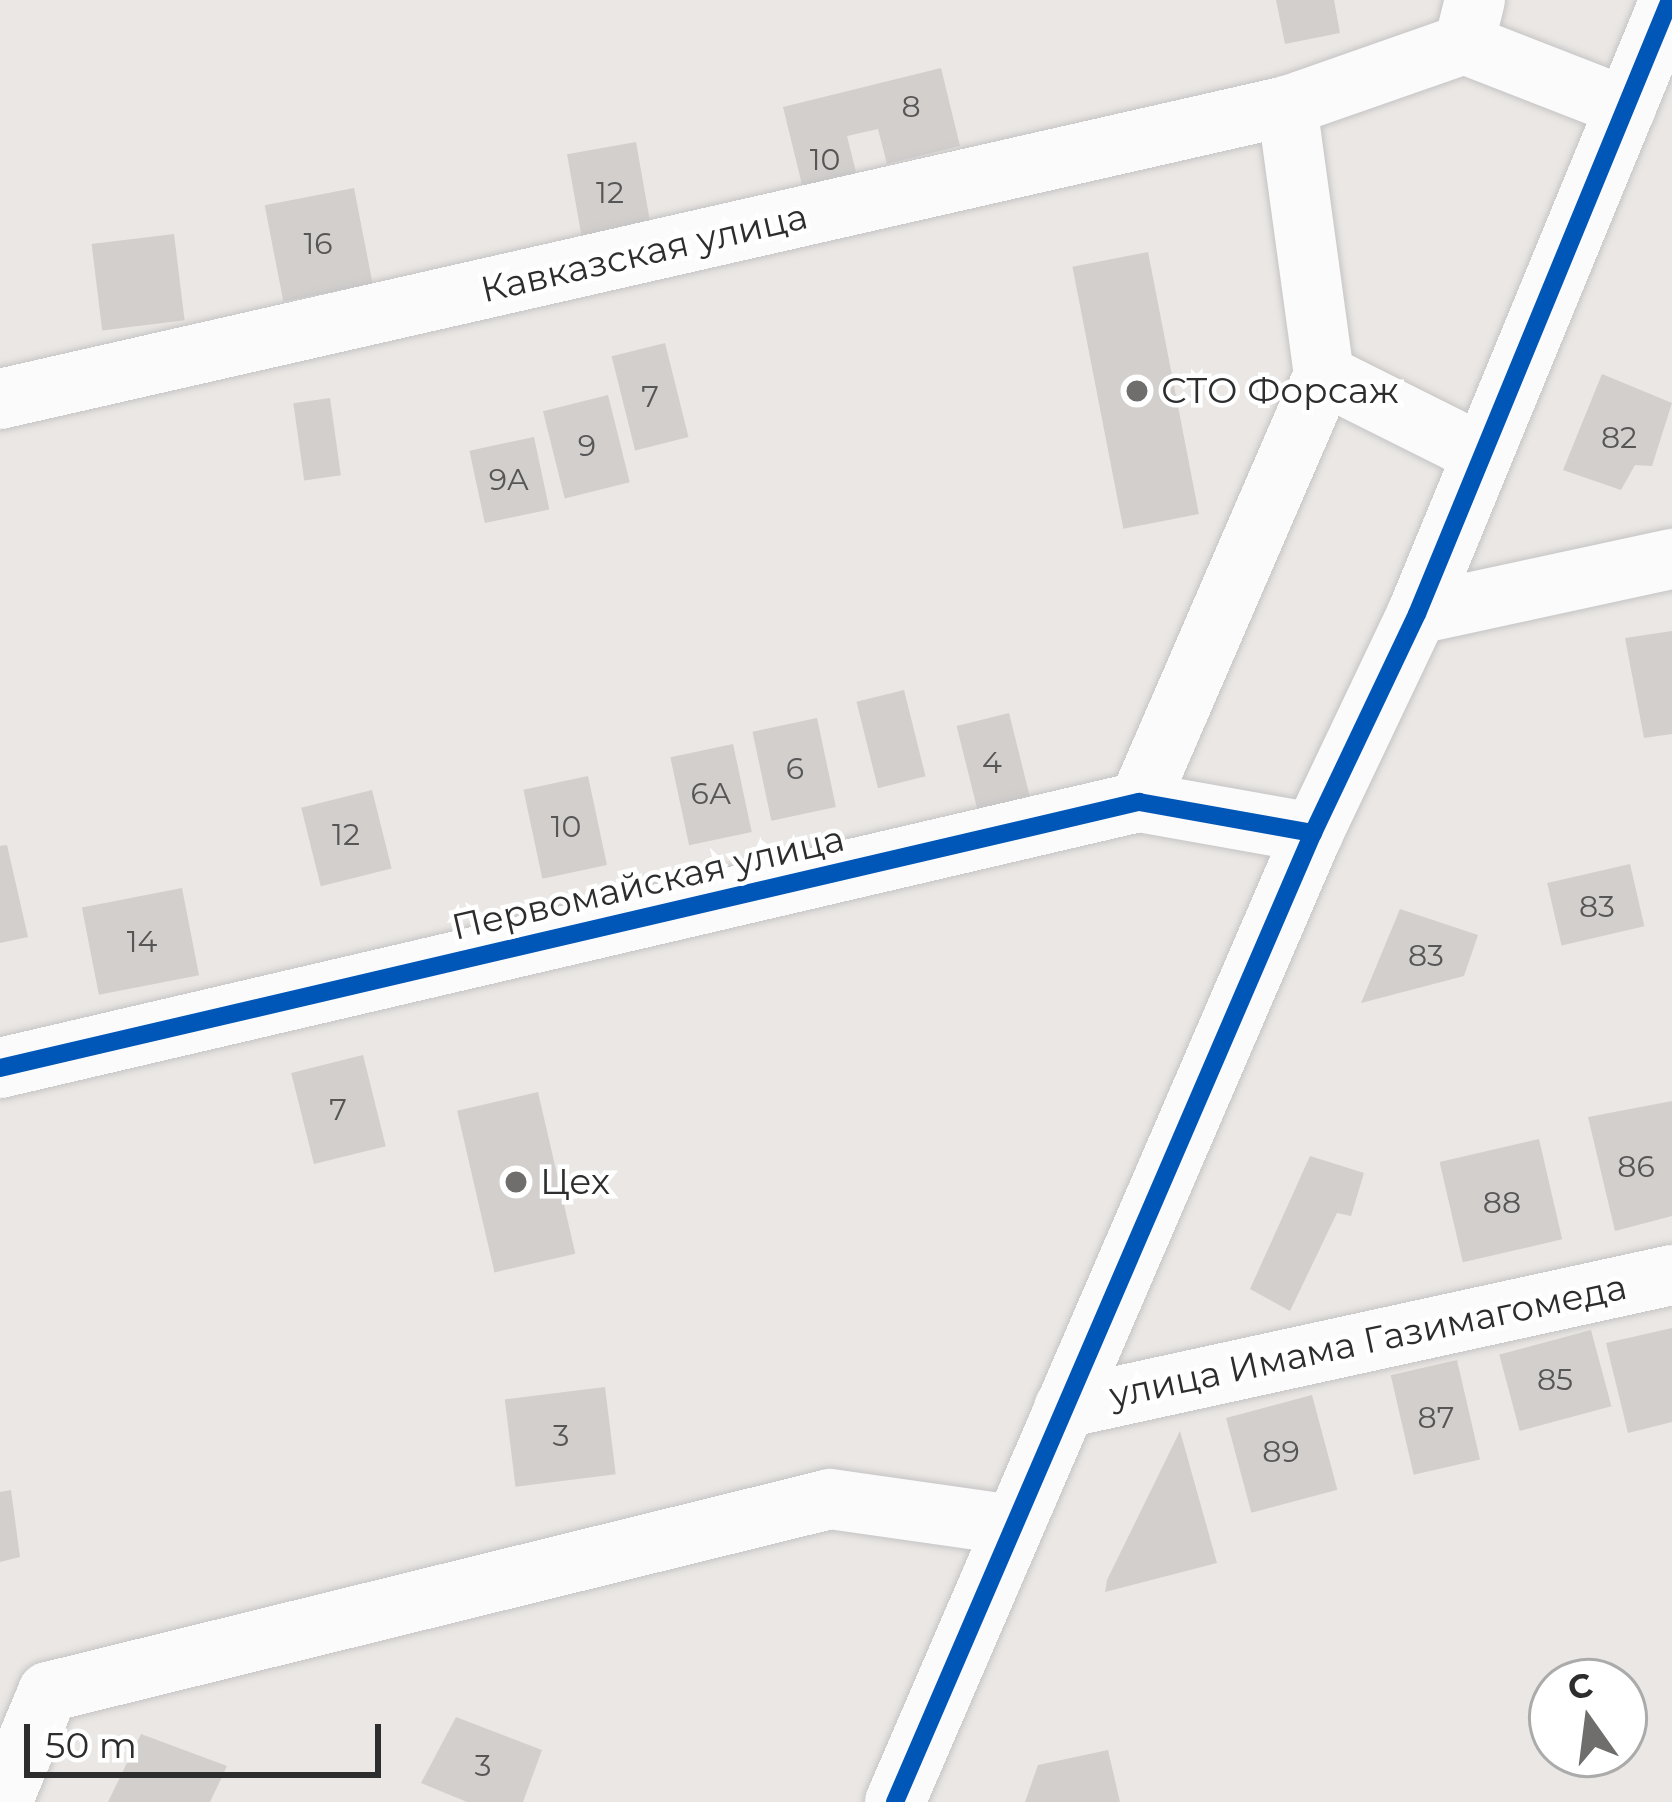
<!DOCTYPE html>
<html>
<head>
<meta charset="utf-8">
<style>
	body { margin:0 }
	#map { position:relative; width:1672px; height:1802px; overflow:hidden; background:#eae7e4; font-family:Montserrat,sans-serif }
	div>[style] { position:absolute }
	.building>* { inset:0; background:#d2cfcd; transform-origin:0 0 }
	.roads { filter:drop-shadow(0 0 3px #c5c4c4) drop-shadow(0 0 3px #c5c4c4) }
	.minor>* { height:60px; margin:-30px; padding:0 30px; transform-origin:30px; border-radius:30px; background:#fcfbfb }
	.cycleway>* { height:18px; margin:-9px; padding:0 9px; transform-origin:9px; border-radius:9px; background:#0057b8 }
	.dots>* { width:33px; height:33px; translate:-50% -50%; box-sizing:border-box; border:6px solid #fff; border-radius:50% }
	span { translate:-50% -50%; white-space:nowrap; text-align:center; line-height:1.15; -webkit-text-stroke:9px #fff; paint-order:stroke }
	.number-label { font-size:30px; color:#575656 }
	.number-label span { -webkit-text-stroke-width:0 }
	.street-label { font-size:36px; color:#2d2d2d }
	.poi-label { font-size:36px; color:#2d2d2d }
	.left { translate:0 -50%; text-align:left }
	.north { position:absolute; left:1528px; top:1658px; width:120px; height:120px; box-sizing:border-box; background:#fff; border:3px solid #ababab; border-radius:50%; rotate:346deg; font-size:33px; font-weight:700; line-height:48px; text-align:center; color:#2d2d2d }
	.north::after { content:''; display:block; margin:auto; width:42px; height:54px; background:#6f6e6d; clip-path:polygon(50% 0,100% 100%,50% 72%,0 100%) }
	.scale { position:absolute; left:24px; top:1724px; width:357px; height:54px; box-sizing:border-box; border:6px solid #2d2d2d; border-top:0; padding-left:15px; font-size:36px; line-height:42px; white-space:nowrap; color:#2d2d2d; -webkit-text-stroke:9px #fff; paint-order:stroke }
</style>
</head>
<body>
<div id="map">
	<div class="building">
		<div style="clip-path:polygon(1276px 0,1334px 0,1340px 33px,1285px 44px)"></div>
		<div style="clip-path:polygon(941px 68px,960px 146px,887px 164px,878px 129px,847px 136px,859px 184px,805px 197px,783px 107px)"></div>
		<div style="left:636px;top:142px;width:88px;height:70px;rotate:80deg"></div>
		<div style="left:354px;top:188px;width:98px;height:91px;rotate:79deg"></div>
		<div style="left:174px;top:234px;width:87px;height:83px;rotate:83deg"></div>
		<div style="left:1148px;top:252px;width:267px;height:77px;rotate:79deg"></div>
		<div style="left:665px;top:343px;width:97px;height:55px;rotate:76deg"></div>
		<div style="clip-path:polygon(1602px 374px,1672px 403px,1652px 466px,1635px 465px,1621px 490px,1563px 470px)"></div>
		<div style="left:608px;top:395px;width:90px;height:67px;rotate:76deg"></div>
		<div style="left:330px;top:398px;width:78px;height:37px;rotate:82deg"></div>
		<div style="left:534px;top:437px;width:74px;height:66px;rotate:78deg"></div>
		<div style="clip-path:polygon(1672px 631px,1672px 734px,1644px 738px,1625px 638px)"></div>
		<div style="left:904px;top:690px;width:89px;height:49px;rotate:76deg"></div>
		<div style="left:1009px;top:713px;width:91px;height:54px;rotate:76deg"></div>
		<div style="left:817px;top:718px;width:91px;height:66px;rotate:78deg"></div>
		<div style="left:733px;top:744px;width:90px;height:64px;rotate:78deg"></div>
		<div style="left:588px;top:776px;width:91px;height:66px;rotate:78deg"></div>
		<div style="left:372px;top:790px;width:81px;height:73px;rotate:76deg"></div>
		<div style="clip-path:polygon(7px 845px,28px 937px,0 943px,0 846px)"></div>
		<div style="left:1630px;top:864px;width:64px;height:85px;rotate:77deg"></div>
		<div style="left:182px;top:888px;width:89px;height:102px;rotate:79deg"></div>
		<div style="clip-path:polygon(1400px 909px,1478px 935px,1464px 976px,1361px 1003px)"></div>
		<div style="left:363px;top:1055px;width:94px;height:74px;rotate:76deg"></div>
		<div style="left:538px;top:1092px;width:166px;height:83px;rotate:77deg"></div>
		<div style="clip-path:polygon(1672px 1101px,1672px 1216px,1615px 1231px,1588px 1117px)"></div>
		<div style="left:1539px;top:1139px;width:103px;height:102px;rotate:77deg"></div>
		<div style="clip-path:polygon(1310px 1156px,1364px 1173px,1351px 1216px,1337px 1213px,1290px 1311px,1250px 1289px)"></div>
		<div style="clip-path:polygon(1672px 1328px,1672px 1422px,1628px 1433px,1606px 1343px)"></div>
		<div style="left:1591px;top:1330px;width:79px;height:95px;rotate:75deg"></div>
		<div style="left:1457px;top:1360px;width:102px;height:68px;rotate:77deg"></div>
		<div style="left:605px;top:1387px;width:88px;height:101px;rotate:83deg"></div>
		<div style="left:1312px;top:1395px;width:98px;height:89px;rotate:75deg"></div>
		<div style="clip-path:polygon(1180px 1431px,1217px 1563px,1105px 1592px,1107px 1580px)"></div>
		<div style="clip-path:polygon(11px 1490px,20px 1557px,0 1562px,0 1492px)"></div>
		<div style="clip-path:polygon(456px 1717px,542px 1750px,523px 1802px,467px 1802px,421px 1783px)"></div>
		<div style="clip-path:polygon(141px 1734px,227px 1766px,210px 1802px,108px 1802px)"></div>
		<div style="clip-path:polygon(1108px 1750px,1120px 1802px,1025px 1802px,1038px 1765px)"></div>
	</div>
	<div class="roads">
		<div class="minor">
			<div style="left:1464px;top:44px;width:174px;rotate:21.3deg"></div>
			<div style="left:1324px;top:375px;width:177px;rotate:26.6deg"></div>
			<div style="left:0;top:399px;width:1320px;rotate:-12.83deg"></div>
			<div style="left:1417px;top:614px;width:261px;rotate:-12.2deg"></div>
			<div style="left:1139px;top:802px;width:465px;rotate:-66.6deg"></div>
			<div style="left:1324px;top:375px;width:272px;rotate:-97.8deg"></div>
			<div style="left:1287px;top:106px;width:188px;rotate:-19.3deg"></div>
			<div style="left:1464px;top:44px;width:45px;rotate:-76deg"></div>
			<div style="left:0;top:1068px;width:1170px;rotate:-13.15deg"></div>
			<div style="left:1139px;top:802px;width:177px;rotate:10.1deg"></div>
			<div style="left:1064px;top:1408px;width:622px;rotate:-12.34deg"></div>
			<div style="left:2px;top:1802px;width:119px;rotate:-67.3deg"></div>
			<div style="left:48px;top:1692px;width:805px;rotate:-13.86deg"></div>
			<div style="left:830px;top:1499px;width:185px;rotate:8.1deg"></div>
			<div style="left:895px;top:1802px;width:1055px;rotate:-66.67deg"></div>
			<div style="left:1313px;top:833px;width:242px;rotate:-64.6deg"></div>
			<div style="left:1417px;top:614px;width:664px;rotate:-67.61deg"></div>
		</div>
	</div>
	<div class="cycleway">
		<div style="left:0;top:1068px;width:1170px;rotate:-13.15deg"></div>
		<div style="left:1139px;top:802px;width:177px;rotate:10.1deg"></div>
		<div style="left:895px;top:1802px;width:1055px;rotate:-66.67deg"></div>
		<div style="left:1313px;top:833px;width:242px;rotate:-64.6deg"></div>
		<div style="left:1417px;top:614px;width:664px;rotate:-67.61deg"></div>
	</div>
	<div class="dots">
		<div style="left:1137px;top:391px;background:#6f6e6d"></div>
		<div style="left:516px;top:1182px;background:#6f6e6d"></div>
	</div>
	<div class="number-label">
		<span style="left:911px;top:107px">8</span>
		<span style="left:825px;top:160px">10</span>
		<span style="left:610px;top:193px">12</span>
		<span style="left:318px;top:244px">16</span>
		<span style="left:650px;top:397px">7</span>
		<span style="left:1619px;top:438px">82</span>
		<span style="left:587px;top:446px">9</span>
		<span style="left:509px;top:480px">9А</span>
		<span style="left:992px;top:763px">4</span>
		<span style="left:795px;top:769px">6</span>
		<span style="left:711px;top:794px">6А</span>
		<span style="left:566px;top:827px">10</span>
		<span style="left:346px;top:835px">12</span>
		<span style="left:1597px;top:907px">83</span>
		<span style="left:142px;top:942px">14</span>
		<span style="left:1426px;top:956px">83</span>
		<span style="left:338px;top:1110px">7</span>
		<span style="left:1636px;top:1167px">86</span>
		<span style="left:1502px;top:1203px">88</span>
		<span style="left:1555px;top:1380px">85</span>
		<span style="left:1436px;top:1418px">87</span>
		<span style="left:561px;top:1436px">3</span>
		<span style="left:1281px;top:1452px">89</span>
		<span style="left:483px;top:1766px">3</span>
	</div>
	<div class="street-label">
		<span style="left:644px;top:253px;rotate:-13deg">Кавказская улица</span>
		<span style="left:648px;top:883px;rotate:-13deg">Первомайская улица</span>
		<span style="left:1368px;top:1341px;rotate:-12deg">улица Имама Газимагомеда</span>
	</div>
	<div class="poi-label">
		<span class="left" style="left:1161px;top:391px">СТО Форсаж</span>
		<span class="left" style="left:540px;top:1182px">Цех</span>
	</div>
	<div class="north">С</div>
	<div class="scale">50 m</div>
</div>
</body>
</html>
